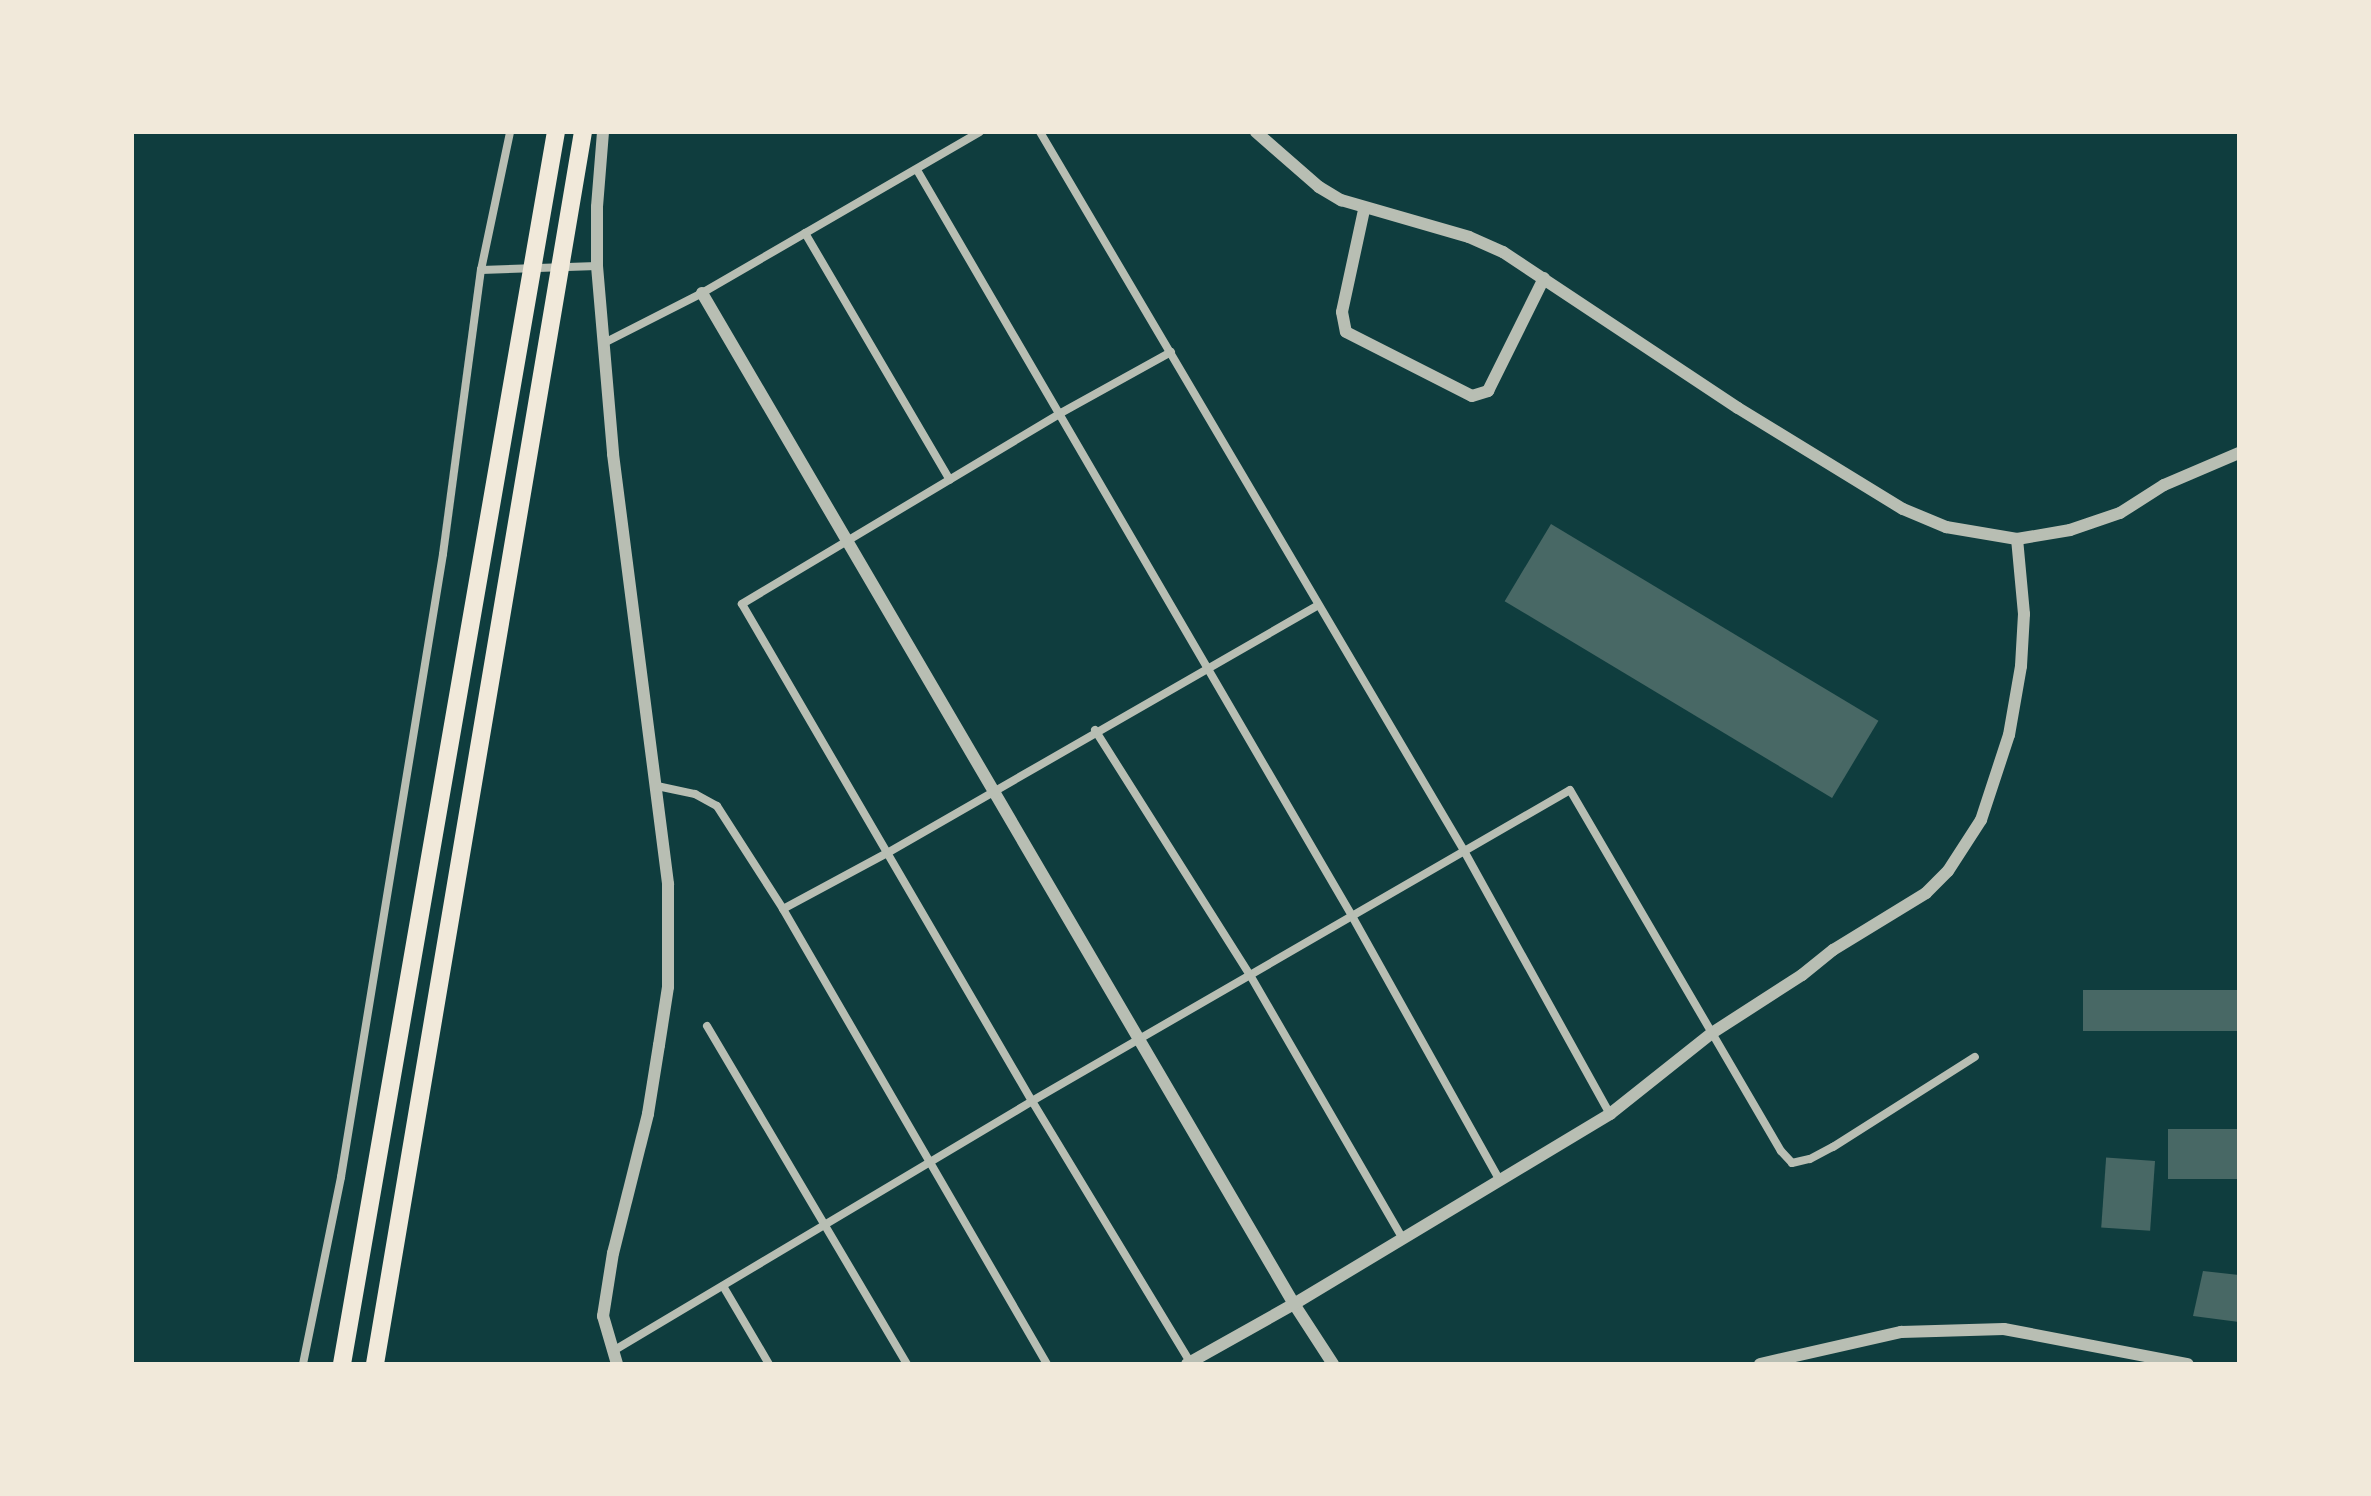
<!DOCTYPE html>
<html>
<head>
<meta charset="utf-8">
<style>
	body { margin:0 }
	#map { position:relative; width:2371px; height:1496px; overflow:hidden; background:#0f3d3e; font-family:"Fira Sans",sans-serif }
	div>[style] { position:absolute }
	.building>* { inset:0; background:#486865; transform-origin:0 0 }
	.minor>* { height:8px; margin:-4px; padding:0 4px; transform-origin:4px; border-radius:4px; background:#b8beb3 }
	.tertiary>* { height:12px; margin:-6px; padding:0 6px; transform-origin:6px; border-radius:6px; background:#b8beb3 }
	.motorway>* { height:18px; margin:-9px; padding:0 9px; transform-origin:9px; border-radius:9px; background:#f1e9da }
	span { translate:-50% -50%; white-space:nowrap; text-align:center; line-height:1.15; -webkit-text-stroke:8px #f1e9da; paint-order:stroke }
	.frame { position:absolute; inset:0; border:134px solid #f1e9da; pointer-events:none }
</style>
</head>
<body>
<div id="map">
	<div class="building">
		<div style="left:1551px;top:524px;width:382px;height:90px;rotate:31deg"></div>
		<div style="left:2239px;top:990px;width:41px;height:156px;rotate:90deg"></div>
		<div style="left:2239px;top:1129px;width:50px;height:71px;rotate:90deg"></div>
		<div style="left:2155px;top:1161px;width:70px;height:49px;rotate:94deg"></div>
		<div style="clip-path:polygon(2203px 1271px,2239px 1275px,2239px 1322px,2193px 1316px)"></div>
	</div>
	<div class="minor">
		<div style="left:1040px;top:132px;width:832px;rotate:59.46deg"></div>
		<div style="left:1463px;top:849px;width:303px;rotate:61deg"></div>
		<div style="left:917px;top:170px;width:864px;rotate:59.75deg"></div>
		<div style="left:1352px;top:916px;width:301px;rotate:60.8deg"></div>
		<div style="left:805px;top:233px;width:286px;rotate:59.6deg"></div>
		<div style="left:481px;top:270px;width:116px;rotate:-2deg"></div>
		<div style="left:604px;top:343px;width:110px;rotate:-27deg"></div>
		<div style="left:702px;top:293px;width:321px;rotate:-30.1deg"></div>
		<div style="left:1171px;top:352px;width:126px;rotate:151deg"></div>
		<div style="left:1061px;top:413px;width:372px;rotate:149.1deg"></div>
		<div style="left:742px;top:604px;width:575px;rotate:59.74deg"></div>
		<div style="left:1032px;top:1101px;width:305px;rotate:58.8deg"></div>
		<div style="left:1095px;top:730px;width:290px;rotate:57.7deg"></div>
		<div style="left:1250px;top:975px;width:303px;rotate:59.9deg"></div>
		<div style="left:657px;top:786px;width:39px;rotate:12deg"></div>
		<div style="left:695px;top:794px;width:25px;rotate:29deg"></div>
		<div style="left:717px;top:806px;width:122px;rotate:57.3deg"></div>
		<div style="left:783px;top:909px;width:526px;rotate:59.88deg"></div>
		<div style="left:783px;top:909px;width:120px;rotate:-28.3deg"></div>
		<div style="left:889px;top:852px;width:495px;rotate:-29.9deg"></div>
		<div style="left:707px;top:1026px;width:393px;rotate:59.4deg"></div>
		<div style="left:723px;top:1286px;width:91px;rotate:59.5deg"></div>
		<div style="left:613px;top:1351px;width:488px;rotate:-30.8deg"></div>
		<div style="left:1032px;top:1101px;width:621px;rotate:-30.03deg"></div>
		<div style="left:1570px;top:790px;width:418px;rotate:59.7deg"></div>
		<div style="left:1781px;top:1151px;width:16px;rotate:47deg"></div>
		<div style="left:1792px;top:1163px;width:18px;rotate:-13deg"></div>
		<div style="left:1810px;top:1159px;width:26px;rotate:-28deg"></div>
		<div style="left:1833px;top:1147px;width:168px;rotate:-32.4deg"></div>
		<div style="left:303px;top:1364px;width:191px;rotate:-78.5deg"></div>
		<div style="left:341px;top:1177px;width:631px;rotate:-80.7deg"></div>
		<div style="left:443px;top:554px;width:287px;rotate:-82.4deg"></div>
		<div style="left:481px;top:270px;width:141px;rotate:-78.1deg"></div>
	</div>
	<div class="tertiary">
		<div style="left:603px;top:132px;width:75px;rotate:94.6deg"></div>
		<div style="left:597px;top:207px;width:59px;rotate:90deg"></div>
		<div style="left:597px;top:266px;width:189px;rotate:85.1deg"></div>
		<div style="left:613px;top:454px;width:434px;rotate:82.7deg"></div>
		<div style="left:668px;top:884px;width:103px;rotate:90deg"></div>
		<div style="left:668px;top:987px;width:59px;rotate:98.8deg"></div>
		<div style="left:659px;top:1045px;width:70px;rotate:99.1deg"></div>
		<div style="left:648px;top:1114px;width:143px;rotate:104.1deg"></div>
		<div style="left:613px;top:1253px;width:64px;rotate:99deg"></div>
		<div style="left:603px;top:1316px;width:50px;rotate:73.7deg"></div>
		<div style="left:1256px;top:132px;width:84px;rotate:41.1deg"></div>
		<div style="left:1319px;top:187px;width:26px;rotate:31deg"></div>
		<div style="left:1341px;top:200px;width:133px;rotate:16.1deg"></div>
		<div style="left:1469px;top:237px;width:37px;rotate:24deg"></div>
		<div style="left:1503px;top:252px;width:282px;rotate:33.6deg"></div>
		<div style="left:1738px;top:408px;width:193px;rotate:31.5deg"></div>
		<div style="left:1903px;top:509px;width:47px;rotate:22.7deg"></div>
		<div style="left:1946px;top:527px;width:72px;rotate:9.6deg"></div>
		<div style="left:2017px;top:539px;width:54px;rotate:-9.6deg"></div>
		<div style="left:2070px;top:530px;width:53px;rotate:-18.8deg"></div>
		<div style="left:2120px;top:513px;width:52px;rotate:-32.5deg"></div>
		<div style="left:2164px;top:485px;width:82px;rotate:-23.1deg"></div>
		<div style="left:1364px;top:210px;width:104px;rotate:102.2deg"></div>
		<div style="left:1342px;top:312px;width:20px;rotate:79deg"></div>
		<div style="left:1346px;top:332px;width:141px;rotate:26.9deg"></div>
		<div style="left:1472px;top:396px;width:17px;rotate:-17deg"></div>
		<div style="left:1488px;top:391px;width:126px;rotate:-63.6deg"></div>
		<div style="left:702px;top:293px;width:1172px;rotate:59.65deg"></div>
		<div style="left:1294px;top:1304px;width:72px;rotate:57deg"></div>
		<div style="left:1187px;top:1364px;width:123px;rotate:-29.3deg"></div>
		<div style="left:1294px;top:1304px;width:369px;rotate:-31deg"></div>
		<div style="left:1610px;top:1114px;width:130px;rotate:-38.5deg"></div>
		<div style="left:1712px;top:1033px;width:107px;rotate:-32.8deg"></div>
		<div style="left:1802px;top:975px;width:40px;rotate:-39deg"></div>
		<div style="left:1833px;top:950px;width:109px;rotate:-31.5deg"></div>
		<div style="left:1926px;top:893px;width:31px;rotate:-45deg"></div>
		<div style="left:1948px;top:871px;width:61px;rotate:-57.1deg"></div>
		<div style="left:1981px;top:820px;width:89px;rotate:-71.8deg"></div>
		<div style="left:2009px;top:735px;width:70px;rotate:-80.1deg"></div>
		<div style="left:2021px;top:666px;width:52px;rotate:-86.7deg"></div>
		<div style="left:2024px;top:614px;width:75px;rotate:-95.3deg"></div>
		<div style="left:1760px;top:1364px;width:145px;rotate:-12.8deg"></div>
		<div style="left:1901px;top:1332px;width:103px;rotate:-1.7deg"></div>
		<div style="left:2004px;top:1329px;width:187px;rotate:10.8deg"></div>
	</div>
	<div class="motorway">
		<div style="left:342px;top:1364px;width:1250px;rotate:-80.15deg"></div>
		<div style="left:375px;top:1364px;width:1249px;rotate:-80.42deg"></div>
	</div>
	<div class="frame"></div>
</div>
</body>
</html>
